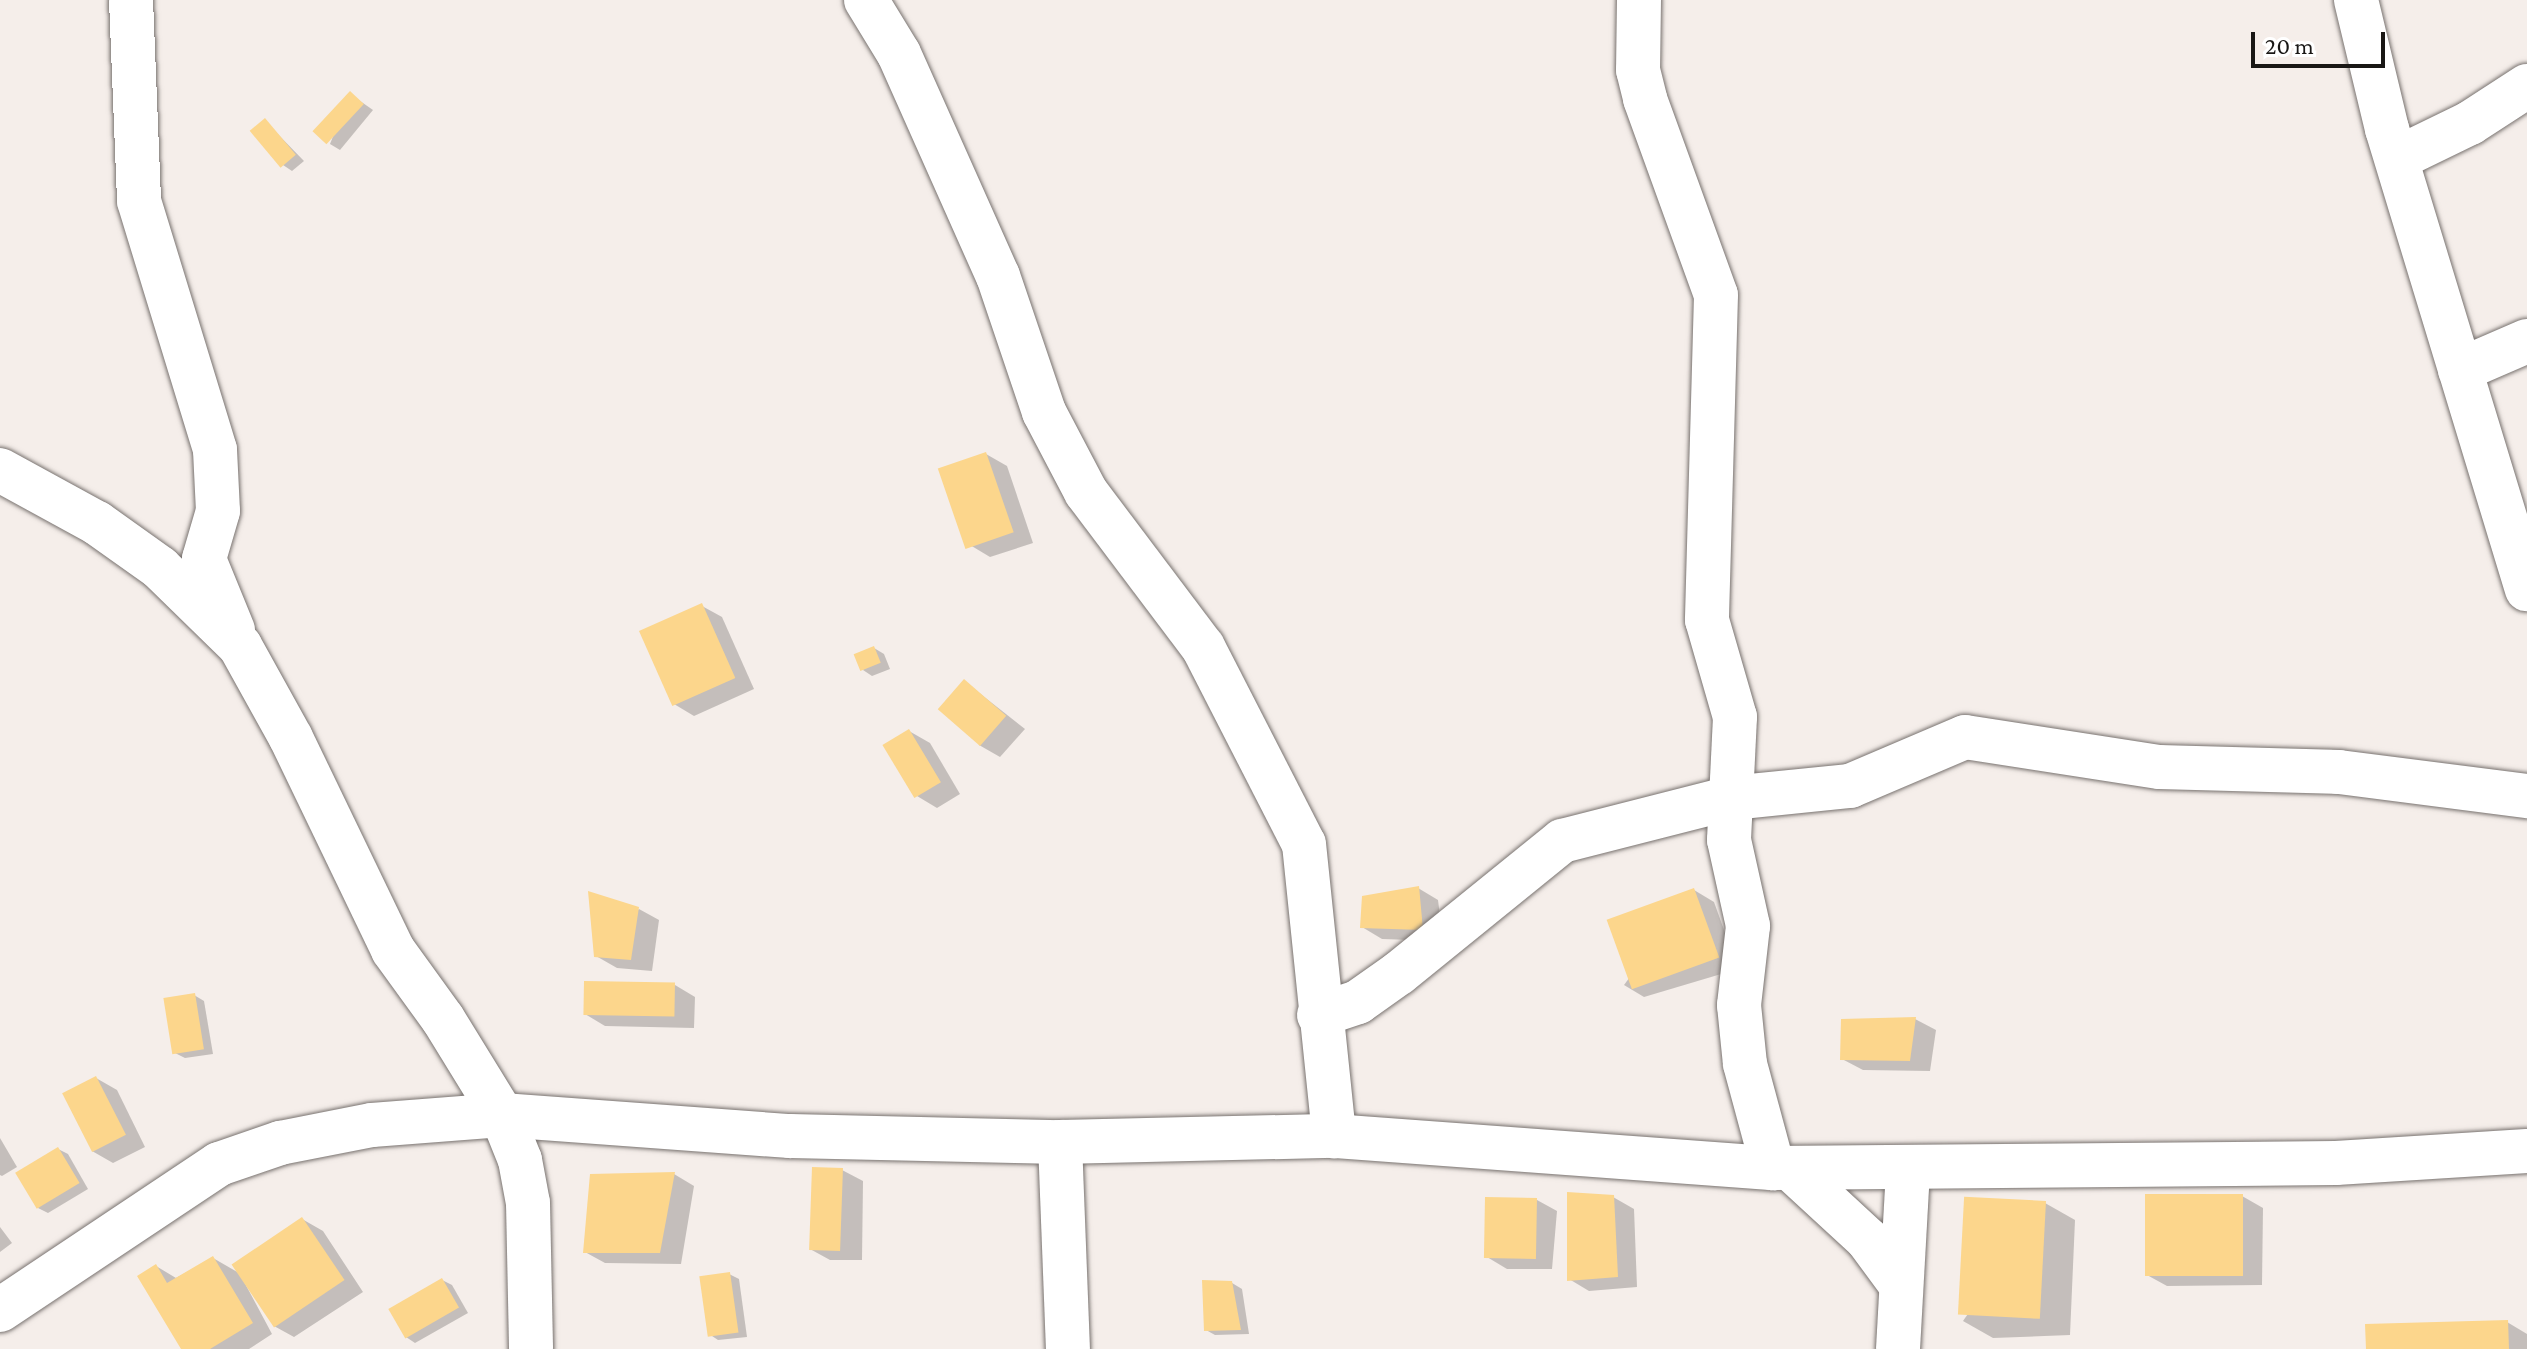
<!DOCTYPE html>
<html>
<head>
<meta charset="utf-8">
<style>
	body { margin:0 }
	#map { position:relative; width:2527px; height:1349px; overflow:hidden; background:#f5eeea; font-family:"Crimson Pro",serif }
	div>[style] { position:absolute }
	.shadow>* { inset:0; background:#0003 }
	.building>* { inset:0; background:#fcd68c; transform-origin:0 0 }
	.roads { filter:drop-shadow(0 0 2px #78726f) drop-shadow(0 0 2px #78726f) }
	.minor>* { height:44px; margin:-22px; padding:0 22px; transform-origin:22px; border-radius:22px; background:#fff }
	.major>* { height:44px; margin:-22px; padding:0 22px; transform-origin:22px; border-radius:22px; background:#fff }
	span { translate:-50% -50%; white-space:nowrap; text-align:center; line-height:1.15; -webkit-text-stroke:8px #fff; paint-order:stroke }
	.scale { position:absolute; left:2251px; top:32px; width:134px; height:36px; box-sizing:border-box; border:4px solid #191715; border-top:0; padding-left:10px; font-size:24px; line-height:28px; white-space:nowrap; color:#191715; -webkit-text-stroke:6px #fff; paint-order:stroke }
</style>
</head>
<body>
<div id="map">
	<div class="shadow">
		<div style="clip-path:polygon(350px 94px,373px 110px,340px 150px,330px 144px)"></div>
		<div style="clip-path:polygon(265px 121px,304px 161px,292px 171px,283px 165px)"></div>
		<div style="clip-path:polygon(986px 454px,1007px 466px,1033px 543px,990px 557px,970px 545px)"></div>
		<div style="clip-path:polygon(702px 606px,722px 617px,754px 689px,694px 716px,674px 704px)"></div>
		<div style="clip-path:polygon(874px 648px,884px 654px,890px 669px,872px 676px,863px 670px)"></div>
		<div style="clip-path:polygon(964px 681px,1025px 729px,1000px 757px,979px 745px)"></div>
		<div style="clip-path:polygon(909px 731px,930px 743px,960px 794px,937px 808px,917px 796px)"></div>
		<div style="clip-path:polygon(1418px 888px,1438px 900px,1443px 941px,1382px 939px,1362px 927px)"></div>
		<div style="clip-path:polygon(1694px 890px,1714px 902px,1738px 969px,1644px 997px,1624px 985px)"></div>
		<div style="clip-path:polygon(639px 909px,659px 920px,652px 971px,617px 968px,596px 956px)"></div>
		<div style="clip-path:polygon(675px 985px,695px 997px,694px 1028px,605px 1026px,585px 1014px)"></div>
		<div style="clip-path:polygon(194px 995px,204px 1001px,213px 1054px,185px 1058px,175px 1053px)"></div>
		<div style="clip-path:polygon(1915px 1019px,1936px 1030px,1930px 1071px,1863px 1070px,1842px 1059px)"></div>
		<div style="clip-path:polygon(96px 1078px,117px 1090px,145px 1147px,113px 1163px,92px 1151px)"></div>
		<div style="clip-path:polygon(0 1138px,17px 1167px,2px 1176px,0 1175px)"></div>
		<div style="clip-path:polygon(58px 1149px,68px 1154px,88px 1189px,48px 1213px,38px 1208px)"></div>
		<div style="clip-path:polygon(842px 1170px,863px 1181px,862px 1260px,830px 1260px,810px 1249px)"></div>
		<div style="clip-path:polygon(674px 1174px,694px 1186px,681px 1264px,605px 1263px,585px 1252px)"></div>
		<div style="clip-path:polygon(2242px 1196px,2263px 1208px,2262px 1285px,2167px 1286px,2147px 1275px)"></div>
		<div style="clip-path:polygon(1613px 1197px,1634px 1209px,1637px 1287px,1589px 1291px,1569px 1279px)"></div>
		<div style="clip-path:polygon(1487px 1199px,1537px 1200px,1557px 1211px,1552px 1269px,1507px 1269px,1487px 1257px)"></div>
		<div style="clip-path:polygon(2045px 1203px,2075px 1220px,2070px 1335px,1993px 1338px,1963px 1321px)"></div>
		<div style="clip-path:polygon(302px 1219px,323px 1231px,363px 1292px,294px 1337px,274px 1326px,241px 1276px,272px 1334px,249px 1349px,184px 1349px,156px 1266px,176px 1278px,213px 1258px,239px 1273px)"></div>
		<div style="clip-path:polygon(0 1227px,12px 1243px,0 1252px)"></div>
		<div style="clip-path:polygon(729px 1274px,739px 1279px,747px 1337px,718px 1340px,709px 1334px)"></div>
		<div style="clip-path:polygon(442px 1280px,452px 1285px,468px 1313px,415px 1343px,406px 1337px)"></div>
		<div style="clip-path:polygon(1232px 1283px,1242px 1289px,1249px 1334px,1215px 1335px,1206px 1330px)"></div>
		<div style="clip-path:polygon(2507px 1322px,2527px 1334px,2527px 1349px,2367px 1349px)"></div>
	</div>
	<div class="building">
		<div style="left:350px;top:91px;width:19px;height:55px;rotate:43deg"></div>
		<div style="left:265px;top:118px;width:48px;height:20px;rotate:50deg"></div>
		<div style="left:986px;top:452px;width:85px;height:51px;rotate:71deg"></div>
		<div style="left:702px;top:603px;width:82px;height:69px;rotate:66deg"></div>
		<div style="left:874px;top:646px;width:18px;height:22px;rotate:68deg"></div>
		<div style="left:964px;top:679px;width:56px;height:40px;rotate:41deg"></div>
		<div style="left:909px;top:729px;width:62px;height:31px;rotate:59deg"></div>
		<div style="clip-path:polygon(1419px 886px,1423px 930px,1360px 928px,1362px 896px)"></div>
		<div style="left:1694px;top:888px;width:74px;height:93px;rotate:70deg"></div>
		<div style="clip-path:polygon(588px 891px,639px 907px,631px 960px,594px 957px)"></div>
		<div style="left:584px;top:981px;width:91px;height:34px;rotate:1deg"></div>
		<div style="left:195px;top:993px;width:57px;height:32px;rotate:81deg"></div>
		<div style="clip-path:polygon(1916px 1017px,1910px 1061px,1840px 1060px,1841px 1019px)"></div>
		<div style="left:96px;top:1076px;width:66px;height:38px;rotate:63deg"></div>
		<div style="left:58px;top:1147px;width:42px;height:50px;rotate:59deg"></div>
		<div style="left:812px;top:1167px;width:31px;height:83px;rotate:2deg"></div>
		<div style="clip-path:polygon(675px 1172px,660px 1253px,583px 1253px,590px 1174px)"></div>
		<div style="clip-path:polygon(1567px 1192px,1614px 1195px,1618px 1277px,1567px 1281px)"></div>
		<div style="left:2145px;top:1194px;width:98px;height:82px"></div>
		<div style="left:1485px;top:1197px;width:52px;height:61px;rotate:1deg"></div>
		<div style="left:2046px;top:1201px;width:118px;height:82px;rotate:93deg"></div>
		<div style="left:302px;top:1217px;width:76px;height:85px;rotate:56deg"></div>
		<div style="clip-path:polygon(213px 1256px,253px 1323px,210px 1349px,181px 1349px,137px 1276px,156px 1264px,167px 1283px)"></div>
		<div style="left:730px;top:1272px;width:61px;height:31px;rotate:82deg"></div>
		<div style="left:442px;top:1278px;width:34px;height:62px;rotate:60deg"></div>
		<div style="clip-path:polygon(1202px 1280px,1232px 1281px,1241px 1330px,1204px 1331px)"></div>
		<div style="clip-path:polygon(2508px 1320px,2509px 1349px,2366px 1349px,2365px 1324px)"></div>
	</div>
	<div class="roads">
		<div class="minor">
			<div style="left:131px;top:0;width:201px;rotate:87.7deg"></div>
			<div style="left:139px;top:201px;width:260px;rotate:73deg"></div>
			<div style="left:215px;top:450px;width:61px;rotate:87.2deg"></div>
			<div style="left:218px;top:511px;width:50px;rotate:106.3deg"></div>
			<div style="left:204px;top:559px;width:77px;rotate:67.8deg"></div>
			<div style="left:866px;top:0;width:63px;rotate:58.6deg"></div>
			<div style="left:899px;top:54px;width:243px;rotate:66deg"></div>
			<div style="left:998px;top:276px;width:144px;rotate:71.3deg"></div>
			<div style="left:1044px;top:412px;width:90px;rotate:62.3deg"></div>
			<div style="left:1086px;top:492px;width:194px;rotate:53deg"></div>
			<div style="left:1203px;top:647px;width:221px;rotate:62.9deg"></div>
			<div style="left:1304px;top:844px;width:294px;rotate:84.1deg"></div>
			<div style="left:1639px;top:0;width:70px;rotate:90.8deg"></div>
			<div style="left:1638px;top:70px;width:30px;rotate:76deg"></div>
			<div style="left:1645px;top:99px;width:208px;rotate:70.1deg"></div>
			<div style="left:1716px;top:295px;width:325px;rotate:91.6deg"></div>
			<div style="left:1707px;top:620px;width:101px;rotate:73.9deg"></div>
			<div style="left:1735px;top:717px;width:123px;rotate:92.8deg"></div>
			<div style="left:1729px;top:840px;width:88px;rotate:77.5deg"></div>
			<div style="left:1748px;top:926px;width:80px;rotate:96.5deg"></div>
			<div style="left:1739px;top:1005px;width:59px;rotate:84.2deg"></div>
			<div style="left:1745px;top:1064px;width:108px;rotate:74.9deg"></div>
			<div style="left:2398px;top:158px;width:80px;rotate:-25.9deg"></div>
			<div style="left:2470px;top:123px;width:68px;rotate:-33deg"></div>
			<div style="left:2460px;top:370px;width:73px;rotate:-23.4deg"></div>
			<div style="left:0;top:470px;width:111px;rotate:28.7deg"></div>
			<div style="left:97px;top:523px;width:77px;rotate:35.5deg"></div>
			<div style="left:160px;top:568px;width:112px;rotate:44.3deg"></div>
			<div style="left:240px;top:646px;width:105px;rotate:61deg"></div>
			<div style="left:291px;top:738px;width:235px;rotate:64.3deg"></div>
			<div style="left:393px;top:950px;width:85px;rotate:54.1deg"></div>
			<div style="left:443px;top:1019px;width:113px;rotate:58.4deg"></div>
			<div style="left:502px;top:1115px;width:48px;rotate:68.2deg"></div>
			<div style="left:520px;top:1160px;width:44px;rotate:79.5deg"></div>
			<div style="left:528px;top:1203px;width:146px;rotate:88.8deg"></div>
			<div style="left:1319px;top:1015px;width:41px;rotate:-18.4deg"></div>
			<div style="left:1358px;top:1002px;width:50px;rotate:-35.3deg"></div>
			<div style="left:1399px;top:973px;width:210px;rotate:-39deg"></div>
			<div style="left:1562px;top:841px;width:174px;rotate:-14.3deg"></div>
			<div style="left:1731px;top:798px;width:120px;rotate:-5.8deg"></div>
			<div style="left:1850px;top:786px;width:125px;rotate:-23.1deg"></div>
			<div style="left:1965px;top:737px;width:196px;rotate:8.8deg"></div>
			<div style="left:2159px;top:767px;width:180px;rotate:1.6deg"></div>
			<div style="left:2339px;top:772px;width:190px;rotate:7.3deg"></div>
			<div style="left:1060px;top:1142px;width:207px;rotate:87.8deg"></div>
			<div style="left:1790px;top:1168px;width:105px;rotate:42.7deg"></div>
			<div style="left:1867px;top:1239px;width:57px;rotate:53.5deg"></div>
			<div style="left:0;top:1310px;width:263px;rotate:-33.7deg"></div>
			<div style="left:219px;top:1164px;width:65px;rotate:-19deg"></div>
			<div style="left:280px;top:1143px;width:94px;rotate:-11.1deg"></div>
			<div style="left:372px;top:1125px;width:130px;rotate:-4.4deg"></div>
			<div style="left:502px;top:1115px;width:289px;rotate:4.2deg"></div>
			<div style="left:790px;top:1136px;width:270px;rotate:1.3deg"></div>
			<div style="left:1060px;top:1142px;width:274px;rotate:-1.3deg"></div>
			<div style="left:1334px;top:1136px;width:440px;rotate:4.2deg"></div>
			<div style="left:1773px;top:1168px;width:563px;rotate:-0.51deg"></div>
			<div style="left:2336px;top:1163px;width:191px;rotate:-3.6deg"></div>
			<div style="left:1898px;top:1349px;width:181px;rotate:-86.8deg"></div>
		</div>
		<div class="major">
			<div style="left:2356px;top:0;width:133px;rotate:76.5deg"></div>
			<div style="left:2387px;top:129px;width:481px;rotate:73.1deg"></div>
		</div>
	</div>
	<div class="scale">20 m</div>
</div>
</body>
</html>
